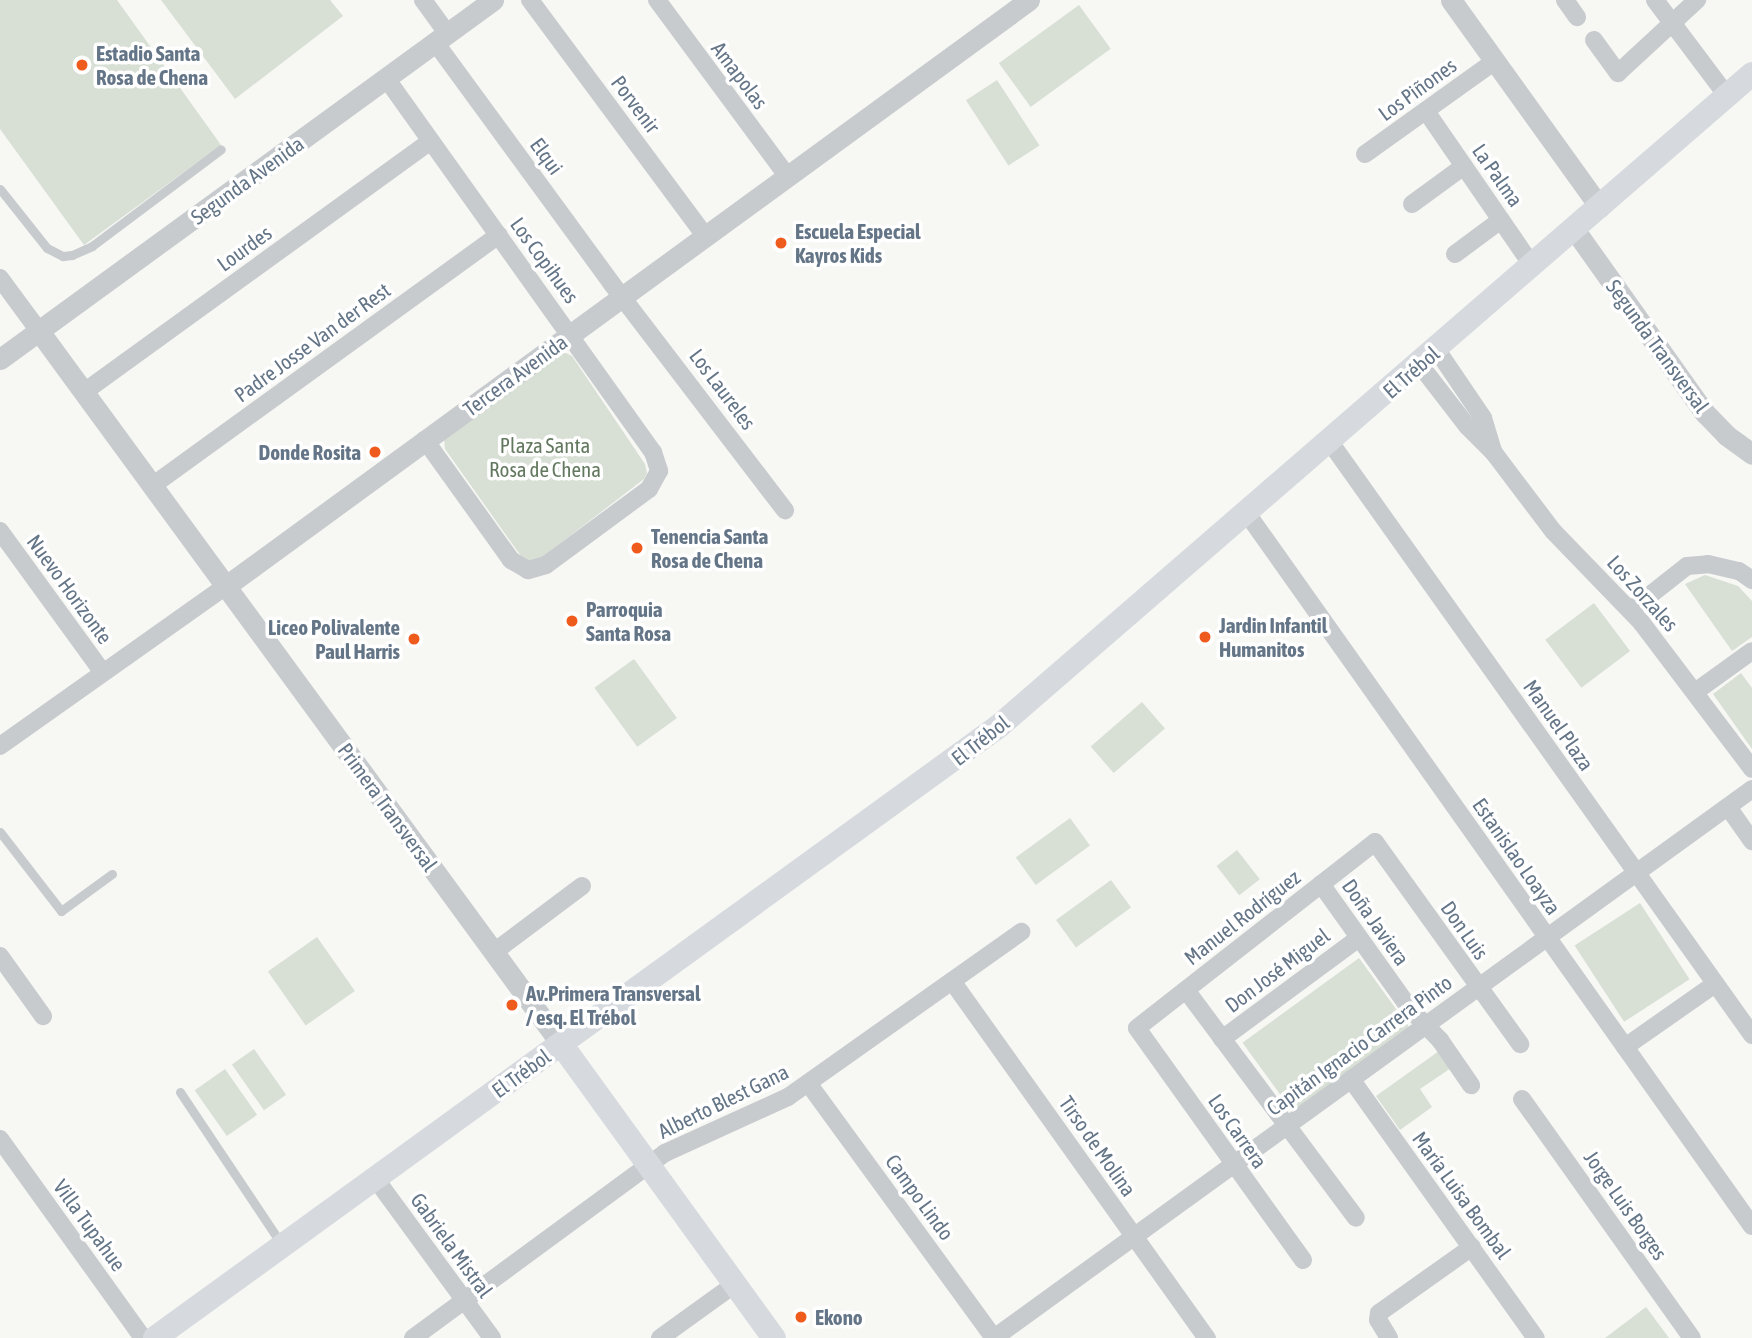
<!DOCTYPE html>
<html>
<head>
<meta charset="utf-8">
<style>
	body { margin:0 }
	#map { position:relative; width:1752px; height:1338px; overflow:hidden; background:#f7f7f4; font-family:"Asap Condensed",sans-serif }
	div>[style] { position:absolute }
	.green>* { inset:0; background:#d8e0d5; transform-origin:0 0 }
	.service>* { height:9px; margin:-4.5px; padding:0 4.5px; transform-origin:4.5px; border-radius:4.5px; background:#c7cbce }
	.minor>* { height:18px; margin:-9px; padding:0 9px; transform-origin:9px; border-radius:9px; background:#c7cbce }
	.tertiary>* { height:21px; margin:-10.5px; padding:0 10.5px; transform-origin:10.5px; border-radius:10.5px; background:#c7cbce }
	.secondary>* { height:24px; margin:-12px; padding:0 12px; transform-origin:12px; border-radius:12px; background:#d6dadf }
	.dots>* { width:19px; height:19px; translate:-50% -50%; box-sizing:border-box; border:4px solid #fff; border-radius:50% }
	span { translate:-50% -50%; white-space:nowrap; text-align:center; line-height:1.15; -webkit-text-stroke:7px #fff; paint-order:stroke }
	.poi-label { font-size:21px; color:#647587; font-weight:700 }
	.left { translate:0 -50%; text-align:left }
	.right { translate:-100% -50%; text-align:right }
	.street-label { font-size:21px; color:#647587 }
	.park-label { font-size:21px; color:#63795f }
</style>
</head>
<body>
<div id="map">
	<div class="green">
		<div style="clip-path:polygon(0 0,117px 0,221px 145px,84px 245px,0 129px)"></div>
		<div style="clip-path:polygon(161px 0,330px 0,343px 16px,235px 99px)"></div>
		<div style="left:1079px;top:5px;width:54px;height:99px;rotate:54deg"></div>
		<div style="left:997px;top:80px;width:78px;height:37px;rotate:57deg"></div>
		<div style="clip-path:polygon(566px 353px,572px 356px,645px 464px,647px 473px,644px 479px,540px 559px,530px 562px,523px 559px,445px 449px,444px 439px,557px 354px)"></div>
		<div style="clip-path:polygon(1705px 575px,1738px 586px,1752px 601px,1752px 637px,1732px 651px,1685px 584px)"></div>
		<div style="left:1594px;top:603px;width:60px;height:61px;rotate:53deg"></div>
		<div style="left:634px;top:659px;width:73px;height:49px;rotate:54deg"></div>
		<div style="clip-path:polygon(1741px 673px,1752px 688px,1752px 749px,1713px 694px)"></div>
		<div style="left:1142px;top:702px;width:35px;height:68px;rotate:49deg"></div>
		<div style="left:1070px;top:818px;width:34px;height:67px;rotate:54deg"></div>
		<div style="left:1237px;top:850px;width:37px;height:26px;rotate:52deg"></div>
		<div style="left:1111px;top:880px;width:34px;height:68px;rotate:54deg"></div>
		<div style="left:1640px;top:903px;width:91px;height:78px;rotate:57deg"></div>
		<div style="left:317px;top:937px;width:66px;height:60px;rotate:55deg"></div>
		<div style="left:1359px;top:958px;width:85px;height:144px;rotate:54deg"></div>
		<div style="left:254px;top:1049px;width:56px;height:27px;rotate:55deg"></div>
		<div style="clip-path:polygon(1439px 1051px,1451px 1068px,1420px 1089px,1432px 1107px,1400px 1130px,1376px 1096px)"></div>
		<div style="left:225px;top:1069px;width:56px;height:37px;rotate:55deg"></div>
		<div style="clip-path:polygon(1646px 1307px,1669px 1338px,1605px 1338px)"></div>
	</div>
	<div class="service">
		<div style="left:0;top:189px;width:75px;rotate:51.5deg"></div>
		<div style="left:47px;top:248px;width:18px;rotate:27deg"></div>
		<div style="left:63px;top:256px;width:9px;rotate:-6deg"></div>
		<div style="left:72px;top:255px;width:22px;rotate:-24deg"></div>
		<div style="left:92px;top:246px;width:161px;rotate:-36.9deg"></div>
		<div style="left:0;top:832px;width:100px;rotate:52.3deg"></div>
		<div style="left:61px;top:911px;width:63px;rotate:-36deg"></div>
		<div style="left:180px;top:1092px;width:184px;rotate:56.3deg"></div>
	</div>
	<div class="minor">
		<div style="left:423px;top:0;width:41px;rotate:54deg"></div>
		<div style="left:530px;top:0;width:294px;rotate:53.4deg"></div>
		<div style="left:657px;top:0;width:219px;rotate:53.5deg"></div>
		<div style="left:1565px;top:0;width:21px;rotate:55deg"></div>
		<div style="left:1655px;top:0;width:120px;rotate:53.1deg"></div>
		<div style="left:1594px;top:40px;width:41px;rotate:54deg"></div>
		<div style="left:1618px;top:73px;width:108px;rotate:-42.7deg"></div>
		<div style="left:435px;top:42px;width:300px;rotate:53.8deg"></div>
		<div style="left:612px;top:284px;width:285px;rotate:52.6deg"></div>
		<div style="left:386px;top:78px;width:460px;rotate:54.5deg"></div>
		<div style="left:653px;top:452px;width:20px;rotate:72deg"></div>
		<div style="left:659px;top:471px;width:21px;rotate:119deg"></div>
		<div style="left:649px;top:489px;width:128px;rotate:143.6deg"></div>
		<div style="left:546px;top:565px;width:19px;rotate:164deg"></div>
		<div style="left:528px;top:570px;width:20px;rotate:-150deg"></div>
		<div style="left:511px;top:560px;width:148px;rotate:-125.6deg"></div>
		<div style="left:1426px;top:111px;width:187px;rotate:55.5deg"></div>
		<div style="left:1365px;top:154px;width:160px;rotate:-35.6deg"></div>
		<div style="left:1412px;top:204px;width:64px;rotate:-36.2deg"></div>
		<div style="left:1455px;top:254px;width:57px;rotate:-36.5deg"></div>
		<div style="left:0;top:278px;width:66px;rotate:53.7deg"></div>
		<div style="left:1437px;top:350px;width:82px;rotate:55.9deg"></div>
		<div style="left:1483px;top:418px;width:34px;rotate:73deg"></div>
		<div style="left:1420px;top:365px;width:78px;rotate:52.3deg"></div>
		<div style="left:1468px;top:427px;width:37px;rotate:45deg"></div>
		<div style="left:1494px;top:453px;width:98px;rotate:52.9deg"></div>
		<div style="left:1553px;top:531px;width:127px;rotate:46deg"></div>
		<div style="left:1641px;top:622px;width:184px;rotate:52.9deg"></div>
		<div style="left:84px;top:392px;width:428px;rotate:-35.9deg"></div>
		<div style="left:1330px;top:442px;width:728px;rotate:54.56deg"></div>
		<div style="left:152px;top:486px;width:428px;rotate:-35.9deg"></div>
		<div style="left:1246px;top:512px;width:875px;rotate:54.68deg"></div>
		<div style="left:0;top:531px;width:175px;rotate:54deg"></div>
		<div style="left:1631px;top:610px;width:71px;rotate:-38.2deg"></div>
		<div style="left:1687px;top:566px;width:21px;rotate:-5deg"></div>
		<div style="left:1708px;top:564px;width:32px;rotate:13deg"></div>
		<div style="left:1739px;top:571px;width:16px;rotate:35deg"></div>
		<div style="left:1695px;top:692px;width:70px;rotate:-35.7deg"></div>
		<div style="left:0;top:746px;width:277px;rotate:-35.3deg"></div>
		<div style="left:1728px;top:807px;width:42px;rotate:54.8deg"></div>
		<div style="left:1321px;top:884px;width:155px;rotate:54.5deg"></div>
		<div style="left:1411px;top:1010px;width:42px;rotate:46deg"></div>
		<div style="left:1440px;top:1040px;width:55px;rotate:55.4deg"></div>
		<div style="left:494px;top:952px;width:110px;rotate:-36.9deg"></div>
		<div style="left:0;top:956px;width:74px;rotate:54.4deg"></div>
		<div style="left:952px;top:981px;width:439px;rotate:54.5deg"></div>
		<div style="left:1186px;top:990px;width:284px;rotate:53.3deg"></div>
		<div style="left:1222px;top:1039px;width:170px;rotate:-36.4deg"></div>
		<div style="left:1625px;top:1047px;width:110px;rotate:-35deg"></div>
		<div style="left:1351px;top:1079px;width:318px;rotate:54.5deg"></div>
		<div style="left:808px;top:1083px;width:316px;rotate:53.9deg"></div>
		<div style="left:1522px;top:1099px;width:293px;rotate:54.6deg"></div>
		<div style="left:0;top:1139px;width:245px;rotate:54.3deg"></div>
		<div style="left:375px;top:1178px;width:198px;rotate:53.8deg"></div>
		<div style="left:1303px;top:1260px;width:285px;rotate:-125.6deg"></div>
		<div style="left:1137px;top:1028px;width:302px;rotate:-38deg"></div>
		<div style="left:1375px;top:842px;width:249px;rotate:54.3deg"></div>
		<div style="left:413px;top:1338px;width:313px;rotate:-36.3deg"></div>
		<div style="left:665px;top:1153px;width:135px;rotate:-24.5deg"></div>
		<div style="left:788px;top:1097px;width:286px;rotate:-35.3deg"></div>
		<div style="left:660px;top:1338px;width:92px;rotate:-35.8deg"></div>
		<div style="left:994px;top:1338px;width:936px;rotate:-35.91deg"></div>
		<div style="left:1389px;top:1338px;width:21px;rotate:-121deg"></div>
		<div style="left:1378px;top:1320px;width:7px;rotate:-82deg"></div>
		<div style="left:1379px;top:1313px;width:114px;rotate:-35.4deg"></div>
	</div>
	<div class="tertiary">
		<div style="left:1451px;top:0;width:255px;rotate:54.3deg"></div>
		<div style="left:1574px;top:229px;width:226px;rotate:54.6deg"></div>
		<div style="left:1705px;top:413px;width:30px;rotate:46deg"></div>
		<div style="left:1726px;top:435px;width:32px;rotate:36deg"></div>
		<div style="left:39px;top:331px;width:884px;rotate:53.79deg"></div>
		<div style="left:0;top:359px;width:610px;rotate:-36.06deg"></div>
		<div style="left:226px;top:586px;width:994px;rotate:-36.12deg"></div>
	</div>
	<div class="secondary">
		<div style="left:561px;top:1044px;width:363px;rotate:54.1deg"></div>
		<div style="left:155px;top:1338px;width:1043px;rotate:-35.95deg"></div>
		<div style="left:999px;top:726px;width:996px;rotate:-40.89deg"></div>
	</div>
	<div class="dots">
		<div style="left:82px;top:65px;background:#ef5b1c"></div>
		<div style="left:781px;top:243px;background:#ef5b1c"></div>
		<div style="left:375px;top:452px;background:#ef5b1c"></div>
		<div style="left:637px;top:548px;background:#ef5b1c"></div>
		<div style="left:572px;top:621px;background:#ef5b1c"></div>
		<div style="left:1205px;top:637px;background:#ef5b1c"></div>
		<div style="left:414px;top:639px;background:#ef5b1c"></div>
		<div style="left:512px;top:1005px;background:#ef5b1c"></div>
		<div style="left:801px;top:1317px;background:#ef5b1c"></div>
	</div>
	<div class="poi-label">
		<span class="left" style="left:96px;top:65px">Estadio Santa<br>Rosa de Chena</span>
		<span class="left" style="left:795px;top:243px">Escuela Especial<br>Kayros Kids</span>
		<span class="right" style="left:361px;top:452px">Donde Rosita</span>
		<span class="left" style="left:651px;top:548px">Tenencia Santa<br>Rosa de Chena</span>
		<span class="left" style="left:586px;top:621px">Parroquia<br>Santa Rosa</span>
		<span class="left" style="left:1219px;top:637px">Jardin Infantil<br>Humanitos</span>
		<span class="right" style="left:400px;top:639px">Liceo Polivalente<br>Paul Harris</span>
		<span class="left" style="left:526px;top:1005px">Av.Primera Transversal<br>/ esq. El Trébol</span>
		<span class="left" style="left:815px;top:1317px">Ekono</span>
	</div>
	<div class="street-label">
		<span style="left:740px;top:75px;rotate:53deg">Amapolas</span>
		<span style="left:1417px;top:89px;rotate:-36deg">Los Piñones</span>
		<span style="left:636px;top:104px;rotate:53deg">Porvenir</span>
		<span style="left:547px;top:156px;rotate:54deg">Elqui</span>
		<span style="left:1498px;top:175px;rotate:55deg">La Palma</span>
		<span style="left:247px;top:180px;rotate:-36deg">Segunda Avenida</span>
		<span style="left:244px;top:248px;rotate:-36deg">Lourdes</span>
		<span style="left:545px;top:260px;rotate:54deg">Los Copihues</span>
		<span style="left:312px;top:342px;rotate:-36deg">Padre Josse Van der Rest</span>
		<span style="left:1658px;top:346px;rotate:54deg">Segunda Transversal</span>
		<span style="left:1411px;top:372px;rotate:-41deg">El Trébol</span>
		<span style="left:515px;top:375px;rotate:-36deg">Tercera Avenida</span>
		<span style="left:723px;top:389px;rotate:53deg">Los Laureles</span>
		<span style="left:70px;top:589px;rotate:54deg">Nuevo Horizonte</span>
		<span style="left:1643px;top:593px;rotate:48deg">Los Zorzales</span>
		<span style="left:1559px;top:725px;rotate:55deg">Manuel Plaza</span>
		<span style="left:980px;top:740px;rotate:-38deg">El Trébol</span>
		<span style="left:388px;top:807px;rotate:54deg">Primera Transversal</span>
		<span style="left:1517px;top:856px;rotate:55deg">Estanislao Loayza</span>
		<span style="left:1242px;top:917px;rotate:-38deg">Manuel Rodríguez</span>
		<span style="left:1376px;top:922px;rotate:55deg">Doña Javiera</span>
		<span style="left:1465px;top:930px;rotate:55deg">Don Luis</span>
		<span style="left:1277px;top:970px;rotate:-37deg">Don José Miguel</span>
		<span style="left:1359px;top:1045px;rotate:-36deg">Capitán Ignacio Carrera Pinto</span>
		<span style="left:521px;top:1073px;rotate:-36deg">El Trébol</span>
		<span style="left:723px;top:1101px;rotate:-26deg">Alberto Blest Gana</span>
		<span style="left:1238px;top:1131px;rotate:55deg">Los Carrera</span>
		<span style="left:1098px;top:1146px;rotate:55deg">Tirso de Molina</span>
		<span style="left:1462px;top:1195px;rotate:54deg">María Luisa Bombal</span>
		<span style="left:920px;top:1197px;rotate:54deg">Campo Lindo</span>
		<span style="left:1626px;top:1205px;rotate:55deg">Jorge Luis Borges</span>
		<span style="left:90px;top:1225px;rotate:54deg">Villa Tupahue</span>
		<span style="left:452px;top:1245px;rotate:54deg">Gabriela Mistral</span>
	</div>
	<div class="park-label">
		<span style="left:545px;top:457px">Plaza Santa<br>Rosa de Chena</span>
	</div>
</div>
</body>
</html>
